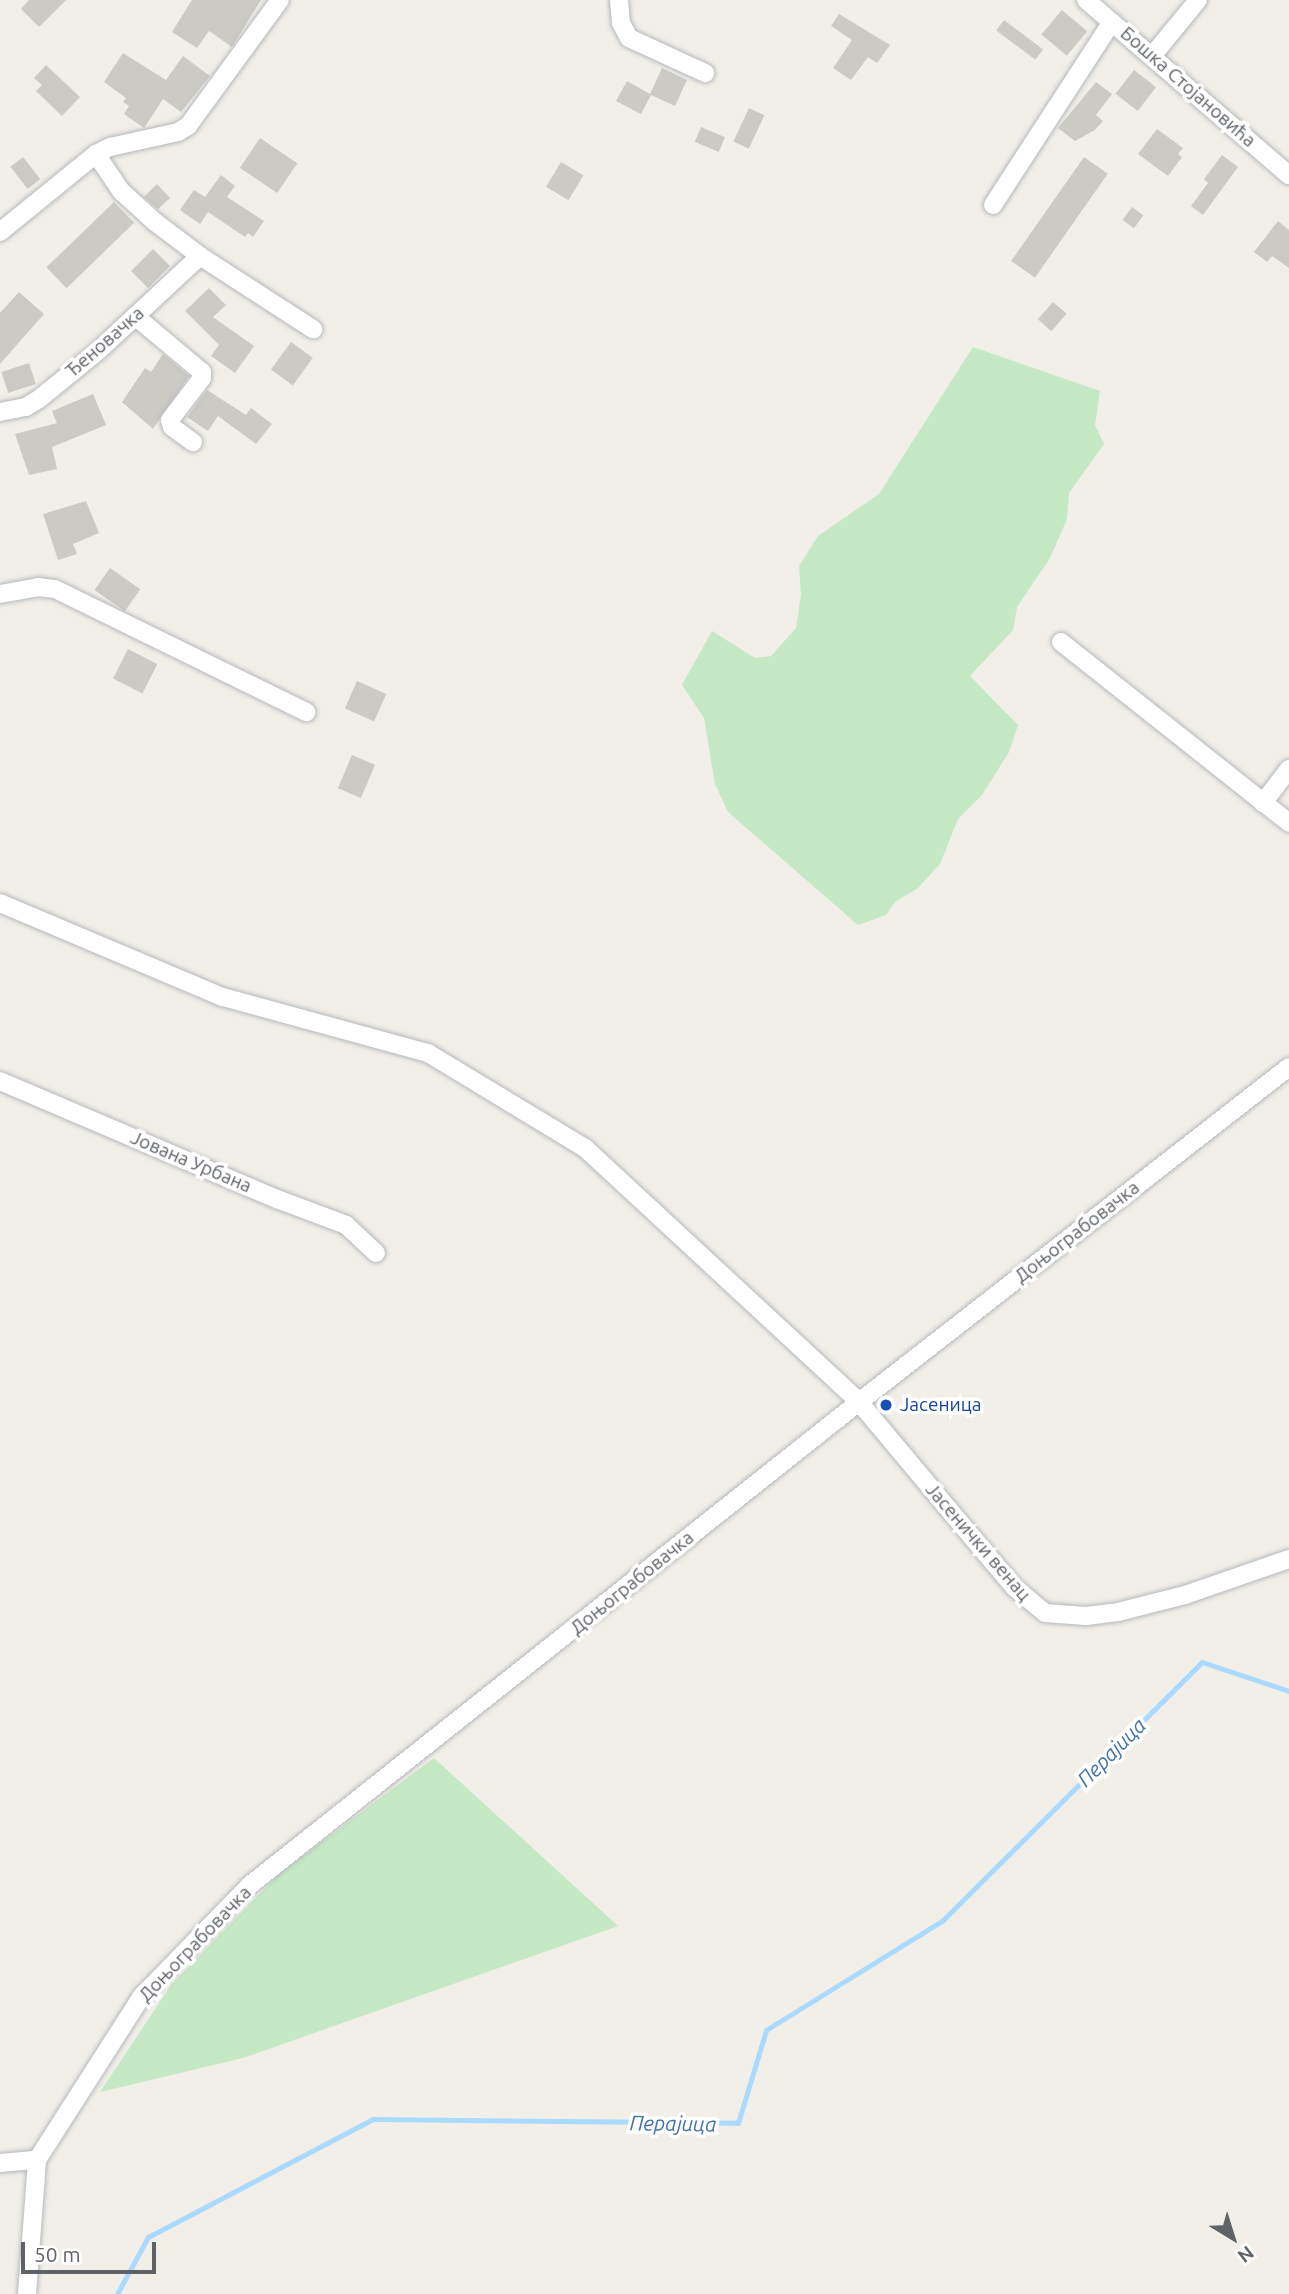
<!DOCTYPE html>
<html>
<head>
<meta charset="utf-8">
<style>
	body { margin:0 }
	#map { position:relative; width:1289px; height:2294px; overflow:hidden; background:#f1efe8; font-family:Ubuntu,sans-serif }
	div>[style] { position:absolute }
	.green>* { inset:0; background:#c5e8c5 }
	.stream>* { height:5px; margin:-2.5px; padding:0 2.5px; transform-origin:2.5px; border-radius:2.5px; background:#aadaff }
	.building>* { inset:0; background:#cccac5; transform-origin:0 0 }
	.roads { filter:drop-shadow(0 0 2px #b5b8bc) drop-shadow(0 0 2px #b5b8bc) }
	.minor>* { height:18px; margin:-9px; padding:0 9px; transform-origin:9px; border-radius:9px; background:#fff }
	.dots>* { width:19px; height:19px; translate:-50% -50%; box-sizing:border-box; border:4px solid #fff; border-radius:50% }
	span { translate:-50% -50%; white-space:nowrap; text-align:center; line-height:1.15; -webkit-text-stroke:7px #fff; paint-order:stroke }
	.street-label { font-size:19px; color:#5f6368 }
	.transit-label { font-size:19px; color:#164399 }
	.left { translate:0 -50%; text-align:left }
	.water-label { font-size:21px; color:#4174aa; font-style:italic }
	.north { position:absolute; left:1198px; top:2203px; width:70px; height:70px; -webkit-text-stroke:5px #fff; paint-order:stroke; rotate:142deg; font-size:19px; font-weight:700; line-height:28px; text-align:center; color:#5f6368 }
	.north::after { content:''; display:block; margin:auto; width:24px; height:32px; background:#5f6368; clip-path:polygon(50% 0,100% 100%,50% 72%,0 100%) }
	.scale { position:absolute; left:21px; top:2242px; width:135px; height:32px; box-sizing:border-box; border:4px solid #5f6368; border-top:0; padding-left:9px; font-size:21px; line-height:24px; white-space:nowrap; color:#5f6368; -webkit-text-stroke:5px #fff; paint-order:stroke }
</style>
</head>
<body>
<div id="map">
	<div class="green">
		<div style="clip-path:polygon(973px 347px,1100px 391px,1095px 425px,1104px 444px,1069px 493px,1067px 519px,1050px 558px,1017px 607px,1013px 630px,970px 676px,1018px 725px,1009px 752px,982px 795px,958px 819px,940px 864px,918px 888px,895px 902px,886px 915px,858px 925px,728px 812px,715px 784px,704px 718px,682px 685px,712px 631px,755px 658px,771px 656px,796px 628px,801px 595px,799px 566px,818px 536px,879px 494px)"></div>
		<div style="clip-path:polygon(434px 1758px,618px 1926px,243px 2058px,100px 2092px,171px 1985px,279px 1874px)"></div>
	</div>
	<div class="stream">
		<div style="left:117px;top:2294px;width:65px;rotate:-61.5deg"></div>
		<div style="left:148px;top:2237px;width:254px;rotate:-27.7deg"></div>
		<div style="left:373px;top:2119px;width:365px;rotate:0.6deg"></div>
		<div style="left:738px;top:2123px;width:97px;rotate:-73.2deg"></div>
		<div style="left:766px;top:2030px;width:207px;rotate:-31.8deg"></div>
		<div style="left:942px;top:1921px;width:367px;rotate:-44.9deg"></div>
		<div style="left:1202px;top:1662px;width:92px;rotate:18.4deg"></div>
	</div>
	<div class="building">
		<div style="clip-path:polygon(29px 0,66px 0,39px 27px,21px 9px)"></div>
		<div style="clip-path:polygon(192px 0,261px 0,232px 47px,209px 31px,197px 48px,172px 32px)"></div>
		<div style="left:1062px;top:10px;width:33px;height:32px;rotate:40deg"></div>
		<div style="clip-path:polygon(839px 14px,890px 45px,877px 63px,868px 57px,851px 80px,833px 68px,852px 40px,831px 26px)"></div>
		<div style="left:1004px;top:20px;width:49px;height:13px;rotate:37deg"></div>
		<div style="clip-path:polygon(123px 53px,166px 80px,183px 56px,210px 76px,181px 112px,163px 99px,144px 128px,124px 114px,129px 106px,123px 102px,126px 98px,104px 82px)"></div>
		<div style="clip-path:polygon(46px 65px,80px 97px,62px 116px,36px 91px,42px 85px,34px 78px)"></div>
		<div style="clip-path:polygon(662px 68px,687px 80px,675px 106px,651px 95px,641px 114px,616px 101px,627px 81px,650px 94px)"></div>
		<div style="left:1134px;top:70px;width:28px;height:30px;rotate:38deg"></div>
		<div style="clip-path:polygon(1096px 82px,1112px 94px,1096px 115px,1103px 121px,1095px 130px,1075px 141px,1058px 128px)"></div>
		<div style="left:749px;top:108px;width:17px;height:37px;rotate:25deg"></div>
		<div style="left:701px;top:127px;width:26px;height:16px;rotate:23deg"></div>
		<div style="clip-path:polygon(1157px 129px,1183px 148px,1178px 154px,1182px 157px,1168px 176px,1138px 154px)"></div>
		<div style="left:260px;top:138px;width:45px;height:36px;rotate:34deg"></div>
		<div style="clip-path:polygon(1222px 155px,1238px 167px,1203px 215px,1191px 206px,1208px 183px,1204px 179px)"></div>
		<div style="left:23px;top:157px;width:28px;height:16px;rotate:52deg"></div>
		<div style="left:1084px;top:157px;width:29px;height:127px;rotate:35deg"></div>
		<div style="left:561px;top:162px;width:26px;height:29px;rotate:31deg"></div>
		<div style="clip-path:polygon(221px 175px,235px 186px,227px 197px,264px 221px,253px 237px,248px 233px,245px 237px,208px 212px,200px 224px,180px 210px,194px 190px,205px 197px)"></div>
		<div style="clip-path:polygon(157px 184px,170px 198px,158px 209px,144px 197px)"></div>
		<div style="left:114px;top:202px;width:29px;height:94px;rotate:46deg"></div>
		<div style="left:1132px;top:207px;width:14px;height:16px;rotate:36deg"></div>
		<div style="clip-path:polygon(1278px 221px,1289px 230px,1289px 268px,1272px 256px,1267px 262px,1254px 252px)"></div>
		<div style="left:153px;top:249px;width:24px;height:31px;rotate:45deg"></div>
		<div style="clip-path:polygon(209px 288px,226px 305px,213px 317px,254px 346px,235px 373px,211px 356px,219px 345px,185px 311px)"></div>
		<div style="clip-path:polygon(19px 292px,44px 314px,0 364px,0 313px)"></div>
		<div style="left:1053px;top:302px;width:18px;height:23px;rotate:41deg"></div>
		<div style="left:291px;top:342px;width:27px;height:34px;rotate:36deg"></div>
		<div style="clip-path:polygon(163px 354px,189px 376px,153px 429px,122px 402px,145px 368px,151px 372px)"></div>
		<div style="left:29px;top:363px;width:22px;height:29px;rotate:72deg"></div>
		<div style="clip-path:polygon(207px 390px,246px 415px,251px 408px,272px 424px,256px 444px,218px 416px,208px 431px,187px 417px)"></div>
		<div style="clip-path:polygon(93px 394px,106px 425px,52px 447px,57px 469px,29px 475px,15px 434px,57px 423px,52px 411px)"></div>
		<div style="clip-path:polygon(86px 501px,99px 533px,73px 544px,77px 554px,58px 560px,43px 514px)"></div>
		<div style="left:110px;top:568px;width:37px;height:27px;rotate:35deg"></div>
		<div style="left:128px;top:649px;width:33px;height:33px;rotate:27deg"></div>
		<div style="left:357px;top:681px;width:32px;height:30px;rotate:24deg"></div>
		<div style="left:352px;top:755px;width:25px;height:36px;rotate:23deg"></div>
	</div>
	<div class="roads">
		<div class="minor">
			<div style="left:619px;top:0;width:23px;rotate:85deg"></div>
			<div style="left:621px;top:23px;width:17px;rotate:62deg"></div>
			<div style="left:629px;top:38px;width:84px;rotate:24.7deg"></div>
			<div style="left:1086px;top:0;width:268px;rotate:40.8deg"></div>
			<div style="left:1152px;top:56px;width:72px;rotate:-50.6deg"></div>
			<div style="left:96px;top:154px;width:45px;rotate:56deg"></div>
			<div style="left:121px;top:191px;width:46px;rotate:42.4deg"></div>
			<div style="left:155px;top:222px;width:56px;rotate:37.1deg"></div>
			<div style="left:200px;top:256px;width:135px;rotate:32.9deg"></div>
			<div style="left:993px;top:205px;width:218px;rotate:-57deg"></div>
			<div style="left:0;top:232px;width:124px;rotate:-39.1deg"></div>
			<div style="left:96px;top:154px;width:16px;rotate:-27deg"></div>
			<div style="left:110px;top:147px;width:70px;rotate:-12.4deg"></div>
			<div style="left:178px;top:132px;width:12px;rotate:-31deg"></div>
			<div style="left:188px;top:126px;width:156px;rotate:-53.9deg"></div>
			<div style="left:135px;top:316px;width:87px;rotate:39.9deg"></div>
			<div style="left:202px;top:372px;width:6px;rotate:90deg"></div>
			<div style="left:202px;top:378px;width:53px;rotate:127.3deg"></div>
			<div style="left:170px;top:420px;width:7px;rotate:74deg"></div>
			<div style="left:172px;top:427px;width:26px;rotate:36deg"></div>
			<div style="left:0;top:412px;width:26px;rotate:-11deg"></div>
			<div style="left:26px;top:407px;width:15px;rotate:-32deg"></div>
			<div style="left:39px;top:399px;width:76px;rotate:-39.1deg"></div>
			<div style="left:98px;top:351px;width:139px;rotate:-43deg"></div>
			<div style="left:0;top:594px;width:39px;rotate:-10deg"></div>
			<div style="left:38px;top:587px;width:17px;rotate:7deg"></div>
			<div style="left:55px;top:589px;width:280px;rotate:26.1deg"></div>
			<div style="left:1061px;top:642px;width:291px;rotate:38.4deg"></div>
			<div style="left:1263px;top:803px;width:43px;rotate:-52.6deg"></div>
			<div style="left:0;top:903px;width:242px;rotate:22.9deg"></div>
			<div style="left:223px;top:997px;width:213px;rotate:15.3deg"></div>
			<div style="left:428px;top:1053px;width:184px;rotate:31.2deg"></div>
			<div style="left:585px;top:1148px;width:374px;rotate:42.8deg"></div>
			<div style="left:859px;top:1402px;width:209px;rotate:50.1deg"></div>
			<div style="left:993px;top:1562px;width:33px;rotate:50deg"></div>
			<div style="left:1014px;top:1587px;width:40px;rotate:40deg"></div>
			<div style="left:1045px;top:1613px;width:41px;rotate:4.2deg"></div>
			<div style="left:1086px;top:1616px;width:32px;rotate:-7deg"></div>
			<div style="left:1118px;top:1612px;width:69px;rotate:-14.2deg"></div>
			<div style="left:1185px;top:1595px;width:110px;rotate:-19.1deg"></div>
			<div style="left:0;top:1081px;width:301px;rotate:23.1deg"></div>
			<div style="left:277px;top:1199px;width:74px;rotate:20.6deg"></div>
			<div style="left:346px;top:1225px;width:41px;rotate:43deg"></div>
			<div style="left:0;top:2163px;width:37px;rotate:-5deg"></div>
			<div style="left:27px;top:2294px;width:134px;rotate:-85.7deg"></div>
			<div style="left:37px;top:2160px;width:195px;rotate:-57.4deg"></div>
			<div style="left:142px;top:1996px;width:155px;rotate:-45.8deg"></div>
			<div style="left:250px;top:1885px;width:777px;rotate:-38.42deg"></div>
			<div style="left:859px;top:1402px;width:545px;rotate:-37.92deg"></div>
		</div>
	</div>
	<div class="dots">
		<div style="left:886px;top:1405px;background:#1a4fb4"></div>
	</div>
	<div class="street-label">
		<span style="left:1188px;top:87px;rotate:41deg">Бошка Стојановића</span>
		<span style="left:105px;top:342px;rotate:-41deg">Ђеновачка</span>
		<span style="left:191px;top:1162px;rotate:23deg">Јована Урбана</span>
		<span style="left:1077px;top:1232px;rotate:-38deg">Доњограбовачка</span>
		<span style="left:978px;top:1542px;rotate:49deg">Јасенички венац</span>
		<span style="left:632px;top:1583px;rotate:-39deg">Доњограбовачка</span>
		<span style="left:195px;top:1944px;rotate:-46deg">Доњограбовачка</span>
	</div>
	<div class="transit-label">
		<span class="left" style="left:900px;top:1405px">Јасеница</span>
	</div>
	<div class="water-label">
		<span style="left:1111px;top:1752px;rotate:-45deg">Перајица</span>
		<span style="left:673px;top:2123px;rotate:1deg">Перајица</span>
	</div>
	<div class="north">N</div>
	<div class="scale">50 m</div>
</div>
</body>
</html>
